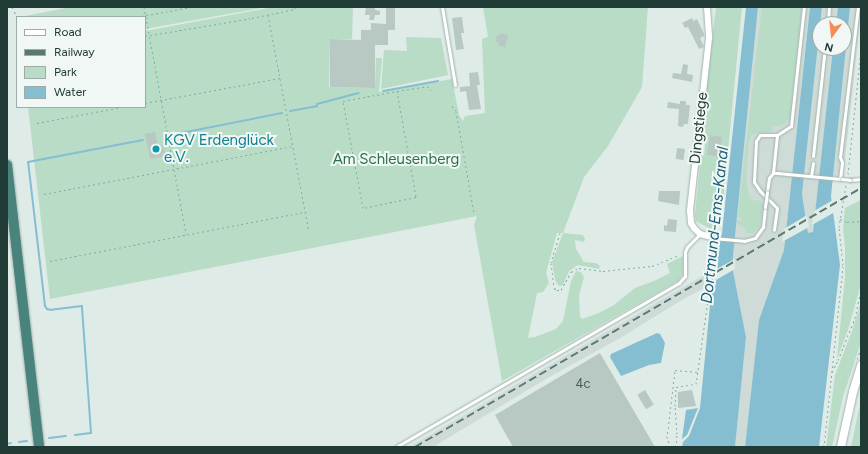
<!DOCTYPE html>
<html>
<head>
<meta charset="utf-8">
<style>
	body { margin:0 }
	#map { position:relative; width:868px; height:454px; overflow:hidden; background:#dfebe7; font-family:Figtree,sans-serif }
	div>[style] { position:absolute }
	.built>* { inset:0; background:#cedbd6 }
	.green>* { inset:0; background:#b8dcc5 }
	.water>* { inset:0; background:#86bed1 }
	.pier>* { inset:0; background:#dfebe7 }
	.stream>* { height:2px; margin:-1px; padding:0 1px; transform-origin:1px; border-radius:1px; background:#86bed1 }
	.building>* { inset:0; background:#b8c8c3; transform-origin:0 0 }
	.path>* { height:1px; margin-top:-0.5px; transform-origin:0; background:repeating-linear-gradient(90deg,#80afa4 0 2px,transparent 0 5px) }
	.roads { filter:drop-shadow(0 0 1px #a2b3ae) drop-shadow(0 0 1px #a2b3ae) }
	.service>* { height:3px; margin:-1.5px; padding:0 1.5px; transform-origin:1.5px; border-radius:1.5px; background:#fff }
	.minor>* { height:6px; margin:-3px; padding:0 3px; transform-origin:3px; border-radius:3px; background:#fff }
	.secondary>* { height:8px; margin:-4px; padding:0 4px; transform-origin:4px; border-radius:4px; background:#fff }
	.trunk>* { height:10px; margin:-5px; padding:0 5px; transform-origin:5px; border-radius:5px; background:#48847c }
	.rail>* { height:2px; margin-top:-1px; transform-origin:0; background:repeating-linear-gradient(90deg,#5a7772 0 8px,transparent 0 12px) }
	.bridges { filter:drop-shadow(0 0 1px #a2b3ae) drop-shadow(0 0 1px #a2b3ae) }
	.service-bridge>* { height:3px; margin:-1.5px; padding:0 1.5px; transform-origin:1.5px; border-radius:1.5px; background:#fff }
	.dots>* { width:11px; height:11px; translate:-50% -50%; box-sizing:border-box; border:2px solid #f0f7f4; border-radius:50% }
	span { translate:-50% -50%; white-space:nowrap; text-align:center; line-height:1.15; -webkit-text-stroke:4px #f0f7f4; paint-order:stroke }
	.number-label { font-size:13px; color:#465e59 }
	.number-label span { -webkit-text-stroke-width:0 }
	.street-label { font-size:15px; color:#203b36 }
	.culture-label { font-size:15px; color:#0d838f }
	.left { translate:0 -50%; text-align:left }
	.park-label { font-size:15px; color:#2a724d }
	.water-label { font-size:16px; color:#1a5f77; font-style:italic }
	.frame { position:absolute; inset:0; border:8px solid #203b36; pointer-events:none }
	.legend { position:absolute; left:16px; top:16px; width:130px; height:92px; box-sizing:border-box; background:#f0f7f4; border:1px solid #9daca8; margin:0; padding:5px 7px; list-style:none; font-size:12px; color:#203b36 }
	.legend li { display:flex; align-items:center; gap:8px; height:20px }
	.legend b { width:20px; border:1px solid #9daca8 }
	.north { position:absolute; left:812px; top:16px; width:40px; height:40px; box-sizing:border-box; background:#f0f7f4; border:1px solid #9daca8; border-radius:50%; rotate:195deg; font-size:11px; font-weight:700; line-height:16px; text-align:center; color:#203b36 }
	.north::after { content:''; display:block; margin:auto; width:14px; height:18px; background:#f38b55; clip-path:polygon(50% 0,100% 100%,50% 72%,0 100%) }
</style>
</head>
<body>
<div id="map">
	<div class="built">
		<div style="clip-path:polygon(758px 7px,810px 7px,784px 250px,759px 320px,745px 447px,735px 447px,746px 337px,732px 266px)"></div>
		<div style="clip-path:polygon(822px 7px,838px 7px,836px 24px,820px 24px,820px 48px,833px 48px,813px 233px,808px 233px,802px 194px)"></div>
		<div style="clip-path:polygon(850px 7px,861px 7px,861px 12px,843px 177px,832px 176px)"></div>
		<div style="clip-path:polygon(711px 271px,710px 285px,680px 301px,622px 337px,546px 379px,433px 447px,409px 447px)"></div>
	</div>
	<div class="green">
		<div style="clip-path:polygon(71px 7px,267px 7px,145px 29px,145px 17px,20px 17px)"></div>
		<div style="clip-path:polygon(274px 7px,353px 7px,352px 39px,330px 39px,329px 87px,375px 88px,376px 58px,382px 58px,379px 92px,452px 79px,459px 115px,463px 121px,465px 116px,485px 113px,482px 39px,488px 37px,483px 7px,648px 7px,642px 87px,608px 146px,584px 177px,563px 233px,583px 235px,585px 239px,584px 242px,575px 240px,576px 249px,584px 262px,596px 263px,600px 266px,599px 269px,578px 265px,569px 271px,563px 285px,559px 286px,555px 280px,552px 262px,563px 233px,557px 233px,546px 273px,549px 283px,543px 292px,537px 293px,528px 338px,535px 337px,556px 329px,563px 321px,571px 281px,576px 271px,581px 272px,584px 277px,579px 296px,580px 316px,582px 319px,599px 313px,614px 305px,635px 288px,654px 281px,670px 273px,667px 264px,683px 256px,683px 274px,678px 281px,502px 381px,474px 225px,477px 216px,50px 299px,28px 107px,145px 107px,145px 31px)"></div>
		<div style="clip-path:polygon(716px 7px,742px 7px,721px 222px,710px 229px,696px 221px,695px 215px,701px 156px,704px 155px,706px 133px,702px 128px)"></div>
		<div style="clip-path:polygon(762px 7px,802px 7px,790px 118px,782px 126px,773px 126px,772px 131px,752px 134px,749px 140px,746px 177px,748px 193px,752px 200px,761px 201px,763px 203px,760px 227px,753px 233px,745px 233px,746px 229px,737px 223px,737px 220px,741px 221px,741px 217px,738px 217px,738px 214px)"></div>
		<div style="clip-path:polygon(406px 37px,441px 38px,448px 75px,381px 89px,384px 50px,407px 51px)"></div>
		<div style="clip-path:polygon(861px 200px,861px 284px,848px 330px,837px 359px,845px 277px,845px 249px,843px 227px,845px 208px)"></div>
		<div style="clip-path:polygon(861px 301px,861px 342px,843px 397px,832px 447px,826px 447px,835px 375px,852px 331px)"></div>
		<div style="clip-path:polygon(861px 403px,861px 447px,851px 447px,858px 413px)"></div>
	</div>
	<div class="water">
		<div style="clip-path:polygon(746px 7px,758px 7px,732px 266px,746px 337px,735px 447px,682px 447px,683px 442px,689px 436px,700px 408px,712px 285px,722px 233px)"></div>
		<div style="clip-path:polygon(810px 7px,822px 7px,802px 194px,808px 233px,813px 232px,833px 48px,844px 48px,844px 24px,836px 24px,838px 7px,850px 7px,831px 196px,840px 265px,819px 447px,745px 447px,759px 320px,784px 250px)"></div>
		<div style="clip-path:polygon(657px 333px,660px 334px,665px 343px,661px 363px,649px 365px,621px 376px,610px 357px,611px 354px)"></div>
		<div style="clip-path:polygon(698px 408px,687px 435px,682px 439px,686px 410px)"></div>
	</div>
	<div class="pier">
		<div style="clip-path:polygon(833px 200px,835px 212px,812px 225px,814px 211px)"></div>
		<div style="clip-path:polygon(807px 215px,809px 227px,782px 242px,784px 229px)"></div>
		<div style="clip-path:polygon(735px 259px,735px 269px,711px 283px,713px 271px)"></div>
	</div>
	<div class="stream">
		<div style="left:383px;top:91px;width:56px;rotate:-10.3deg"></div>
		<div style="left:290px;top:111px;width:27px;rotate:-10deg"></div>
		<div style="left:317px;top:106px;width:2px;rotate:-90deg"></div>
		<div style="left:317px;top:104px;width:43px;rotate:-14.7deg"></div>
		<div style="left:176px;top:134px;width:108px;rotate:-11.2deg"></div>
		<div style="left:75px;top:435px;width:16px;rotate:-7deg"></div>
		<div style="left:91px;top:433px;width:127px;rotate:-94.1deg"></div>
		<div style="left:82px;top:306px;width:31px;rotate:173deg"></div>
		<div style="left:51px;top:310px;width:4px;rotate:-166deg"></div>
		<div style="left:47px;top:309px;width:4px;rotate:-124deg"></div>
		<div style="left:45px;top:306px;width:145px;rotate:-96.7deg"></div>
		<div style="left:28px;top:162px;width:117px;rotate:-10.8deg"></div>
		<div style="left:49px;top:438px;width:17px;rotate:-7deg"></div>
		<div style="left:19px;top:442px;width:8px;rotate:-7deg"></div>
		<div style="left:7px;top:444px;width:4px;rotate:-14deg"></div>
	</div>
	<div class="building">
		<div style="clip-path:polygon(366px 7px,375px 7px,375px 10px,380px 11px,380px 15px,375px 15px,374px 20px,369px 20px,370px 15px,365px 15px)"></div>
		<div style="clip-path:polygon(386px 7px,395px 7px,395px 30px,388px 30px,388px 45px,375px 45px,375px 88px,330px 87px,330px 39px,361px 40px,361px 30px,371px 30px,371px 23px,386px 24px)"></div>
		<div style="clip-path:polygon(462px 17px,464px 33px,461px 33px,464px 49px,456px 50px,452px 18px)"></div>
		<div style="clip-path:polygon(692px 18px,693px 21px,697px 19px,704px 34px,704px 36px,700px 38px,704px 47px,699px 49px,688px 27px,685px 28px,682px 23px)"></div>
		<div style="clip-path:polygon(501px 33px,508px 35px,505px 47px,498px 45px,499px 43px,496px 42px,497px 35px,500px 35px)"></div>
		<div style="clip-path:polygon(683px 64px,688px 65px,687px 74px,693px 75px,692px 82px,672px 78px,673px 73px,681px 74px)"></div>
		<div style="clip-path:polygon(478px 72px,480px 85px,477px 85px,481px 109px,469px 110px,466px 91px,460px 92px,460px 87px,470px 86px,469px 73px)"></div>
		<div style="clip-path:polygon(680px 101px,686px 101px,686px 105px,690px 105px,688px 124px,684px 124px,683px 127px,678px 126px,679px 109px,667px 108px,668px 102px,680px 104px)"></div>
		<div style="clip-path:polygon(155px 132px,158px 146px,163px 145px,166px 156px,150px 159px,145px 134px)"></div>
		<div style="left:710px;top:135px;width:12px;height:20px;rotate:9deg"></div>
		<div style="left:677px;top:148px;width:8px;height:11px;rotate:7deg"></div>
		<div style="clip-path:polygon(659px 191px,680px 191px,679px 205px,658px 201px)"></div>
		<div style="clip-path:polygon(668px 219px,677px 220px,676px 232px,664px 231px,664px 225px,667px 226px)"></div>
		<div style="clip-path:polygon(600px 353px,655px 447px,513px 447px,495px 415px)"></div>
		<div style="left:645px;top:390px;width:17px;height:9px;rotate:59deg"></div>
		<div style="clip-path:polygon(692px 390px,696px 406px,678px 408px,678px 392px)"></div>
	</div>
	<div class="path">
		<div style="left:12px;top:7px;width:11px;rotate:63deg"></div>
		<div style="left:144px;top:7px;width:231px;rotate:79.5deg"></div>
		<div style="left:268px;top:15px;width:220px;rotate:79.3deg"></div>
		<div style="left:136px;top:17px;width:56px;rotate:-10.3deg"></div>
		<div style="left:145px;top:36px;width:109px;rotate:-9.5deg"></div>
		<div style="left:252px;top:18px;width:44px;rotate:-11.8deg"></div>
		<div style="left:295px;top:9px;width:2px;rotate:-90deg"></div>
		<div style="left:397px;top:91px;width:108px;rotate:79.8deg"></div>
		<div style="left:416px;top:197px;width:54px;rotate:168.3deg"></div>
		<div style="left:363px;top:208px;width:109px;rotate:-100.6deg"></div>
		<div style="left:343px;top:101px;width:55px;rotate:-10.5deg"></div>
		<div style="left:397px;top:91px;width:30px;rotate:-9deg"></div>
		<div style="left:427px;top:86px;width:6px;rotate:45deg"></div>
		<div style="left:145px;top:103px;width:137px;rotate:-10.5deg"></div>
		<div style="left:452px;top:106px;width:6px;rotate:51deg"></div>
		<div style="left:456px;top:111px;width:104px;rotate:80deg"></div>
		<div style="left:37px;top:123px;width:86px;rotate:-10.7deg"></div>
		<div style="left:848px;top:174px;width:125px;rotate:-84deg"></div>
		<div style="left:44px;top:194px;width:254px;rotate:-10.9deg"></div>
		<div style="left:840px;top:219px;width:8px;rotate:23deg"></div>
		<div style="left:847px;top:222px;width:14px;rotate:-4deg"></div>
		<div style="left:560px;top:233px;width:31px;rotate:107deg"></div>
		<div style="left:551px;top:263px;width:25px;rotate:83deg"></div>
		<div style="left:554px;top:288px;width:4px;rotate:34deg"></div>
		<div style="left:557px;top:290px;width:4px"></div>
		<div style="left:561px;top:290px;width:21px;rotate:-61deg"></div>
		<div style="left:571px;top:272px;width:9px;rotate:-27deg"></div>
		<div style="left:579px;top:268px;width:24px;rotate:7deg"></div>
		<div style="left:603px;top:271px;width:49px;rotate:-5.8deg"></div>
		<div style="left:652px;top:266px;width:29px;rotate:-22deg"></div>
		<div style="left:50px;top:261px;width:260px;rotate:-10.9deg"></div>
		<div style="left:857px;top:359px;width:11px;rotate:-68deg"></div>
		<div style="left:832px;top:372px;width:13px;rotate:-63deg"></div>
		<div style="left:838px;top:360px;width:45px;rotate:-68deg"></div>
		<div style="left:855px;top:318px;width:30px;rotate:-78deg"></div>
		<div style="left:671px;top:447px;width:10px;rotate:-114deg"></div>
		<div style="left:667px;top:438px;width:68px;rotate:-83.3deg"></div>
		<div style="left:675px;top:370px;width:23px;rotate:5deg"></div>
		<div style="left:676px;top:447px;width:13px;rotate:-86deg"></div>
		<div style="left:677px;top:434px;width:28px;rotate:-94deg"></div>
		<div style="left:675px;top:406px;width:19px;rotate:-87deg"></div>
		<div style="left:676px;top:387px;width:20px;rotate:-9deg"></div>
		<div style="left:696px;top:384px;width:85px;rotate:-81.9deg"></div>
		<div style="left:708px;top:300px;width:58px;rotate:-78.1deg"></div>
		<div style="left:824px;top:447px;width:183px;rotate:-84deg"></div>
		<div style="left:843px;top:265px;width:38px;rotate:-96deg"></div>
		<div style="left:839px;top:227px;width:43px;rotate:-80.5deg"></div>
	</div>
	<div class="roads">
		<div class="service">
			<div style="left:442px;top:7px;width:79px;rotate:80.5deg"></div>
			<div style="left:828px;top:24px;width:17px;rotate:-87deg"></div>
			<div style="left:777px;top:135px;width:17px;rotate:-33deg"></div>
			<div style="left:791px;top:126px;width:120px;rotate:-83.8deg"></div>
			<div style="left:813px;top:156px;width:109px;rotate:-83.7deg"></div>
			<div style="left:773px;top:173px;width:38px;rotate:-84deg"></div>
			<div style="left:777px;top:135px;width:17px;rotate:180deg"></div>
			<div style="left:760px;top:135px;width:7px;rotate:124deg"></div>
			<div style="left:756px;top:141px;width:41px;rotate:92.8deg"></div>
			<div style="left:754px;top:182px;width:11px;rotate:56deg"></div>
			<div style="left:760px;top:191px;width:24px;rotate:45deg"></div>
			<div style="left:777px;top:208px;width:22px;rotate:98deg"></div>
			<div style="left:811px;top:176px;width:13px;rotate:-81deg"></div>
			<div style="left:840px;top:179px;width:17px;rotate:-83deg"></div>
			<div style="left:842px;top:162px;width:5px;rotate:-112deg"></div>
			<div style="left:840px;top:157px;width:151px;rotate:-83.2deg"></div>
			<div style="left:850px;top:180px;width:11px;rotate:-5deg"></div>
			<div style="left:767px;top:192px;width:14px;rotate:-82deg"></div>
			<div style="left:769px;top:178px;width:6px;rotate:-51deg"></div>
			<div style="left:773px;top:173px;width:4px"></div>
			<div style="left:777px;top:173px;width:64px;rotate:5.4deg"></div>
			<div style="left:712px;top:238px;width:32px;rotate:5deg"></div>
			<div style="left:744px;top:241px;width:11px;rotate:-15deg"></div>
			<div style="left:755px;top:238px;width:14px;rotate:-54deg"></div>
			<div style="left:763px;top:227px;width:20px;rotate:-84deg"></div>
			<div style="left:396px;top:447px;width:327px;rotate:-30.1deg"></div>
			<div style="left:679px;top:283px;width:9px;rotate:-49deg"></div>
			<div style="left:685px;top:276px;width:24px;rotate:-90deg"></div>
			<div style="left:685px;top:252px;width:5px;rotate:-68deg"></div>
			<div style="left:687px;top:247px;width:18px;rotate:-45deg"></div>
		</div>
		<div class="minor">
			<div style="left:707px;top:7px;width:31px;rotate:86deg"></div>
			<div style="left:709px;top:38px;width:174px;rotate:96.3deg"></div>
			<div style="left:690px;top:211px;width:12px;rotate:85deg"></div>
			<div style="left:691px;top:223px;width:6px;rotate:59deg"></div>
			<div style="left:694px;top:228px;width:8px;rotate:45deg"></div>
			<div style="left:700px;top:234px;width:11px;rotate:15deg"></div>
		</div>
		<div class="secondary">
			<div style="left:841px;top:447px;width:56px;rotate:-77.7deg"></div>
			<div style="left:853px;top:392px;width:28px;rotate:-73deg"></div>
		</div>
		<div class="trunk">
			<div style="left:7px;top:165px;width:284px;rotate:83.5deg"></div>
		</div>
	</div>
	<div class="rail">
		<div style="left:415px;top:447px;width:516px;rotate:-30.14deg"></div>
	</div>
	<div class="bridges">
		<div class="service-bridge">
			<div style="left:842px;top:179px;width:8px;rotate:7deg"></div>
			<div style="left:765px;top:207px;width:15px;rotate:-82deg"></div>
		</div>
	</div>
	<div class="dots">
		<div style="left:156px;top:149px;background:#0f9aa8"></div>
	</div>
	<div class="number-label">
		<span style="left:583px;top:384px">4c</span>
	</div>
	<div class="street-label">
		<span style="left:699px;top:128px;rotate:-84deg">Dingstiege</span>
	</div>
	<div class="culture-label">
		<span class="left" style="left:164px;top:149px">KGV Erdenglück<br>e.V.</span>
	</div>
	<div class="park-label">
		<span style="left:396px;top:160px">Am Schleusenberg</span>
	</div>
	<div class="water-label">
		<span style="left:715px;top:225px;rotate:-84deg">Dortmund-Ems-Kanal</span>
	</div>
	<div class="frame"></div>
	<ul class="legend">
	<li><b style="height:5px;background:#fff"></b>Road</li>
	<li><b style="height:5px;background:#5a7772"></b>Railway</li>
	<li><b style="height:11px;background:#b8dcc5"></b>Park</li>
	<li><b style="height:11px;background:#86bed1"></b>Water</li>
	</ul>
	<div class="north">N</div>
</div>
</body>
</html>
